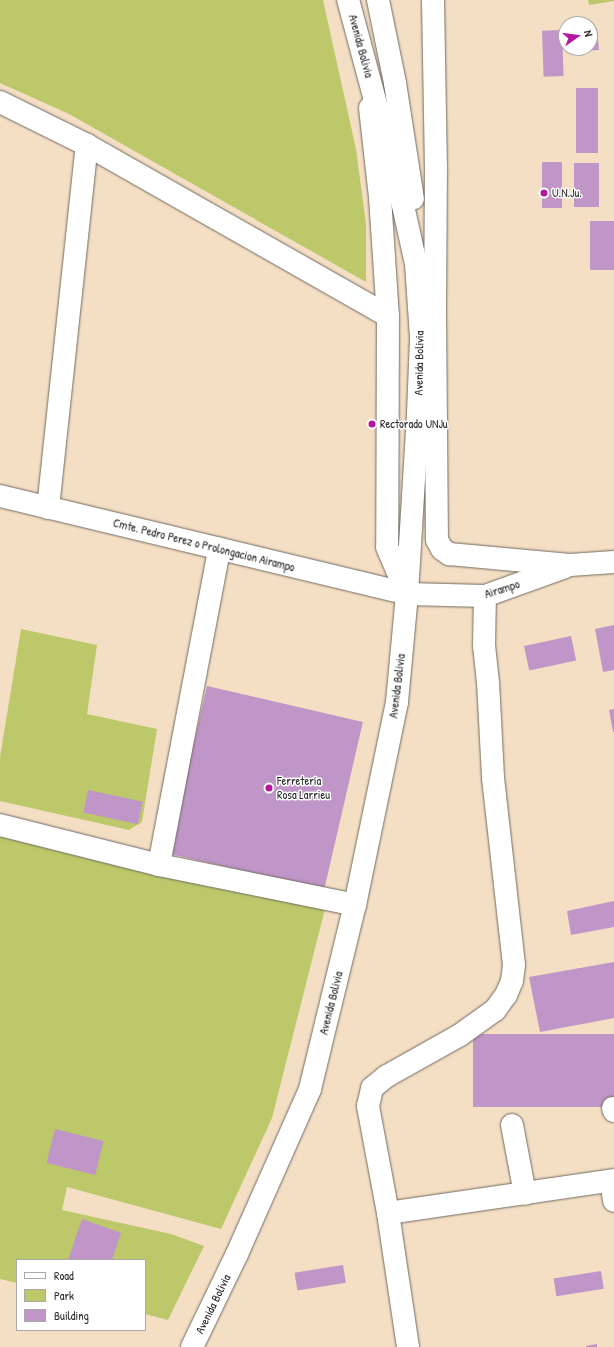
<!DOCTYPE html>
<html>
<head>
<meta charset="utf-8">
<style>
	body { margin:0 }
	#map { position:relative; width:614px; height:1347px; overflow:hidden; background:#f4dfc4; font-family:"Patrick Hand",sans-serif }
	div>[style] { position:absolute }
	.green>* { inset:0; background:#bcc86a }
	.building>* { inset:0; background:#bf96c7; transform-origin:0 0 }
	.roads { filter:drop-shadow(0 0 1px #716a61) drop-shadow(0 0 1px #716a61) }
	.minor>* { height:22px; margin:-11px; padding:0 11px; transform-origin:11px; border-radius:11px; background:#fff }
	.major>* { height:22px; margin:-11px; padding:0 11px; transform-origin:11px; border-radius:11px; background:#fff }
	.dots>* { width:11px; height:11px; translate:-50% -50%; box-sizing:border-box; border:2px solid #fff; border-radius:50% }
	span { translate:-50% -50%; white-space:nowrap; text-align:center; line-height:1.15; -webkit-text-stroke:3px #fff; paint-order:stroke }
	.street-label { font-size:12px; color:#2b2b2b }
	.poi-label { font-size:12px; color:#2b2b2b }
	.left { translate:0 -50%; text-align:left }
	.legend { position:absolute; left:16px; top:1259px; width:130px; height:72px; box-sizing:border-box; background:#fff; border:1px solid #aaa; margin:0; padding:5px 7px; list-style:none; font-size:12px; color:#2b2b2b }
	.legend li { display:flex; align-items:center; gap:8px; height:20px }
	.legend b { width:20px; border:1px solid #aaa }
	.north { position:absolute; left:558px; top:16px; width:40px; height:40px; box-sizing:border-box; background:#fff; border:1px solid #aaa; border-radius:50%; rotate:76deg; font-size:11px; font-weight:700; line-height:16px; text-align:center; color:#2b2b2b }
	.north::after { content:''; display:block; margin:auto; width:14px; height:18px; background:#b5179e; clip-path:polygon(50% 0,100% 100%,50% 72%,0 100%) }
</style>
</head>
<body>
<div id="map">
	<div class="green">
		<div style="clip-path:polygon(0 0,323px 0,356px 149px,366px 224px,366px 282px,69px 114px,0 83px)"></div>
		<div style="clip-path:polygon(588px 0,614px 0,614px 1px,589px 5px)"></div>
		<div style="clip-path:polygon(21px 629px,97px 645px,87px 714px,157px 729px,142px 822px,129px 830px,0 801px,0 757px)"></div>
		<div style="clip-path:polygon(0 837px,326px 905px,272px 1118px,221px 1229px,67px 1187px,62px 1210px,171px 1234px,204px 1246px,168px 1320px,145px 1314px,145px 1260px,17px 1260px,17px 1283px,0 1279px)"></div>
	</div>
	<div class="building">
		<div style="clip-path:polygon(590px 28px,597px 28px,599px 50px,579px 51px,579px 48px,590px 48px)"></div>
		<div style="left:562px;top:30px;width:46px;height:20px;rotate:88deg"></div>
		<div style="left:576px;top:88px;width:22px;height:65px"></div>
		<div style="left:542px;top:162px;width:20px;height:46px"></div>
		<div style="left:574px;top:163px;width:25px;height:44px"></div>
		<div style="left:614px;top:221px;width:49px;height:24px;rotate:90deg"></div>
		<div style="clip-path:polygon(614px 625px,614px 670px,603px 672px,595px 629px)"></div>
		<div style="left:571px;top:636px;width:25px;height:48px;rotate:78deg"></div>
		<div style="left:207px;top:686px;width:160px;height:172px;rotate:13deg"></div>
		<div style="clip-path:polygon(614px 709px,614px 732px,613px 732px,609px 710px)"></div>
		<div style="left:88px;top:790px;width:56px;height:23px;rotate:12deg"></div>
		<div style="clip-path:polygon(614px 901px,614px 927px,571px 935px,567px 911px)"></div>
		<div style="clip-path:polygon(614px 962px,614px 1018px,540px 1032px,529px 977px)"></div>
		<div style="left:614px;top:1034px;width:73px;height:141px;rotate:90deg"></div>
		<div style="left:55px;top:1129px;width:50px;height:35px;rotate:14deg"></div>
		<div style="clip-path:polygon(82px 1219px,121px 1233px,112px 1260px,68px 1260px)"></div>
		<div style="left:343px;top:1265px;width:18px;height:49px;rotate:81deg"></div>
		<div style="left:601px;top:1271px;width:18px;height:48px;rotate:81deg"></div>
		<div style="clip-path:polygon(597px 1344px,597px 1347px,586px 1347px,586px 1346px)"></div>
	</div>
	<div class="roads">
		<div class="minor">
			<div style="left:0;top:102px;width:97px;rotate:26.3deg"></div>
			<div style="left:87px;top:145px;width:346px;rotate:29.6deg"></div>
			<div style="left:370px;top:108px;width:90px;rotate:83.6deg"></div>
			<div style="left:380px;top:197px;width:119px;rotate:86.2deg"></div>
			<div style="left:388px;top:316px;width:231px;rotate:90.2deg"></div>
			<div style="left:387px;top:547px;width:51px;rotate:66.9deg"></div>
			<div style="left:0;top:496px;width:419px;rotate:13.5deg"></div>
			<div style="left:48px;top:508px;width:365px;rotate:-83.9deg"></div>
			<div style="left:0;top:825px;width:164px;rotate:14.1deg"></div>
			<div style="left:159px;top:865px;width:200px;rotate:11.5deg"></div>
			<div style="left:159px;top:865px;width:322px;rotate:-79.2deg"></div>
			<div style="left:613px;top:1108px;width:3px;rotate:72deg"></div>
			<div style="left:512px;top:1125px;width:70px;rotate:79.3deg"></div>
			<div style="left:611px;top:1181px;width:20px;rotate:81deg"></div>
			<div style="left:388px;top:1213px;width:228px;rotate:-8.3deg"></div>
			<div style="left:408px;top:1347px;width:135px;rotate:-98.5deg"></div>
			<div style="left:388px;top:1213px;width:109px;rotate:-100.6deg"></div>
			<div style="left:368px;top:1106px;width:18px;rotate:-77deg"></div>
			<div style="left:372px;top:1088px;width:19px;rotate:-39deg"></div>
			<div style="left:387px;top:1076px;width:84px;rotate:-29.3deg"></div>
			<div style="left:460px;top:1035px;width:43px;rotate:-35.5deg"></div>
			<div style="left:495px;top:1010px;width:19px;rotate:-54deg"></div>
			<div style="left:506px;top:995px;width:15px;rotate:-67deg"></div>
			<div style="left:512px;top:981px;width:16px;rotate:-83deg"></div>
			<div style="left:514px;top:965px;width:189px;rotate:-96.4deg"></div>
			<div style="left:493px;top:777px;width:94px;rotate:-93deg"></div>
			<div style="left:488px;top:683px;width:37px;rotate:-96deg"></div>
			<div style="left:484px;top:646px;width:50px;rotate:-88.9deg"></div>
		</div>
		<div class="major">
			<div style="left:378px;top:0;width:85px;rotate:78.4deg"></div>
			<div style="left:395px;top:83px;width:117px;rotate:81.2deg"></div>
			<div style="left:433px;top:0;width:166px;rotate:89deg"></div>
			<div style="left:436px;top:166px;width:147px;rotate:90.4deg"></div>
			<div style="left:435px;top:313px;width:227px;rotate:89.5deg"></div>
			<div style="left:437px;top:540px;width:10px;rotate:61deg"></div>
			<div style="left:442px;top:549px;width:9px;rotate:36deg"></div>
			<div style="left:449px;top:554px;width:121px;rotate:5.2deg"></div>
			<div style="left:570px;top:565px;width:44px;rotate:-3.9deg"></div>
			<div style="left:407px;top:594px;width:78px;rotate:1.5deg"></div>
			<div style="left:485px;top:596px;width:85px;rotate:-19.9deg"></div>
			<div style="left:192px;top:1347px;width:103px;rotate:-64.2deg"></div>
			<div style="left:237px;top:1254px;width:180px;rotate:-66.1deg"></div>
			<div style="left:310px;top:1089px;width:189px;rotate:-76.3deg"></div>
			<div style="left:355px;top:905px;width:207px;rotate:-78.3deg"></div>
			<div style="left:397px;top:702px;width:108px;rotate:-84.7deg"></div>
			<div style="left:407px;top:594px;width:181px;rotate:-86.5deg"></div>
			<div style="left:418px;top:413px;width:76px;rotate:-87.7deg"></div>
			<div style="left:421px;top:337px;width:73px;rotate:-93.9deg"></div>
			<div style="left:416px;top:264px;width:65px;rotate:-102.5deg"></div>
			<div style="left:402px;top:201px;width:208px;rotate:-105deg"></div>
		</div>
	</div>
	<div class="dots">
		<div style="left:544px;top:193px;background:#b5179e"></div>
		<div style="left:372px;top:424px;background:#b5179e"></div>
		<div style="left:269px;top:788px;background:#b5179e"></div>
	</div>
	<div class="street-label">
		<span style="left:361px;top:46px;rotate:75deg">Avenida Bolivia</span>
		<span style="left:419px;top:363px;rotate:-89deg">Avenida Bolivia</span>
		<span style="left:204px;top:545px;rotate:14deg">Cmte. Pedro Perez o Prolongacion Airampo</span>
		<span style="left:502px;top:589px;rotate:-18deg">Airampo</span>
		<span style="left:397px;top:686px;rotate:-83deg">Avenida Bolivia</span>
		<span style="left:331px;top:1003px;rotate:-76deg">Avenida Bolivia</span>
		<span style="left:213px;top:1304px;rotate:-64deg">Avenida Bolivia</span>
	</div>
	<div class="poi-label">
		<span class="left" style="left:552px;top:193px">U.N.Ju.</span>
		<span class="left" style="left:380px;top:424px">Rectorado UNJu</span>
		<span class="left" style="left:277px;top:788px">Ferretería<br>Rosa Larrieu</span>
	</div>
	<ul class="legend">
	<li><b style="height:5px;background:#fff"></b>Road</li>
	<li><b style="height:11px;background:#bcc86a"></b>Park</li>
	<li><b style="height:11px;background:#bf96c7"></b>Building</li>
	</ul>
	<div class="north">N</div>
</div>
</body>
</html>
